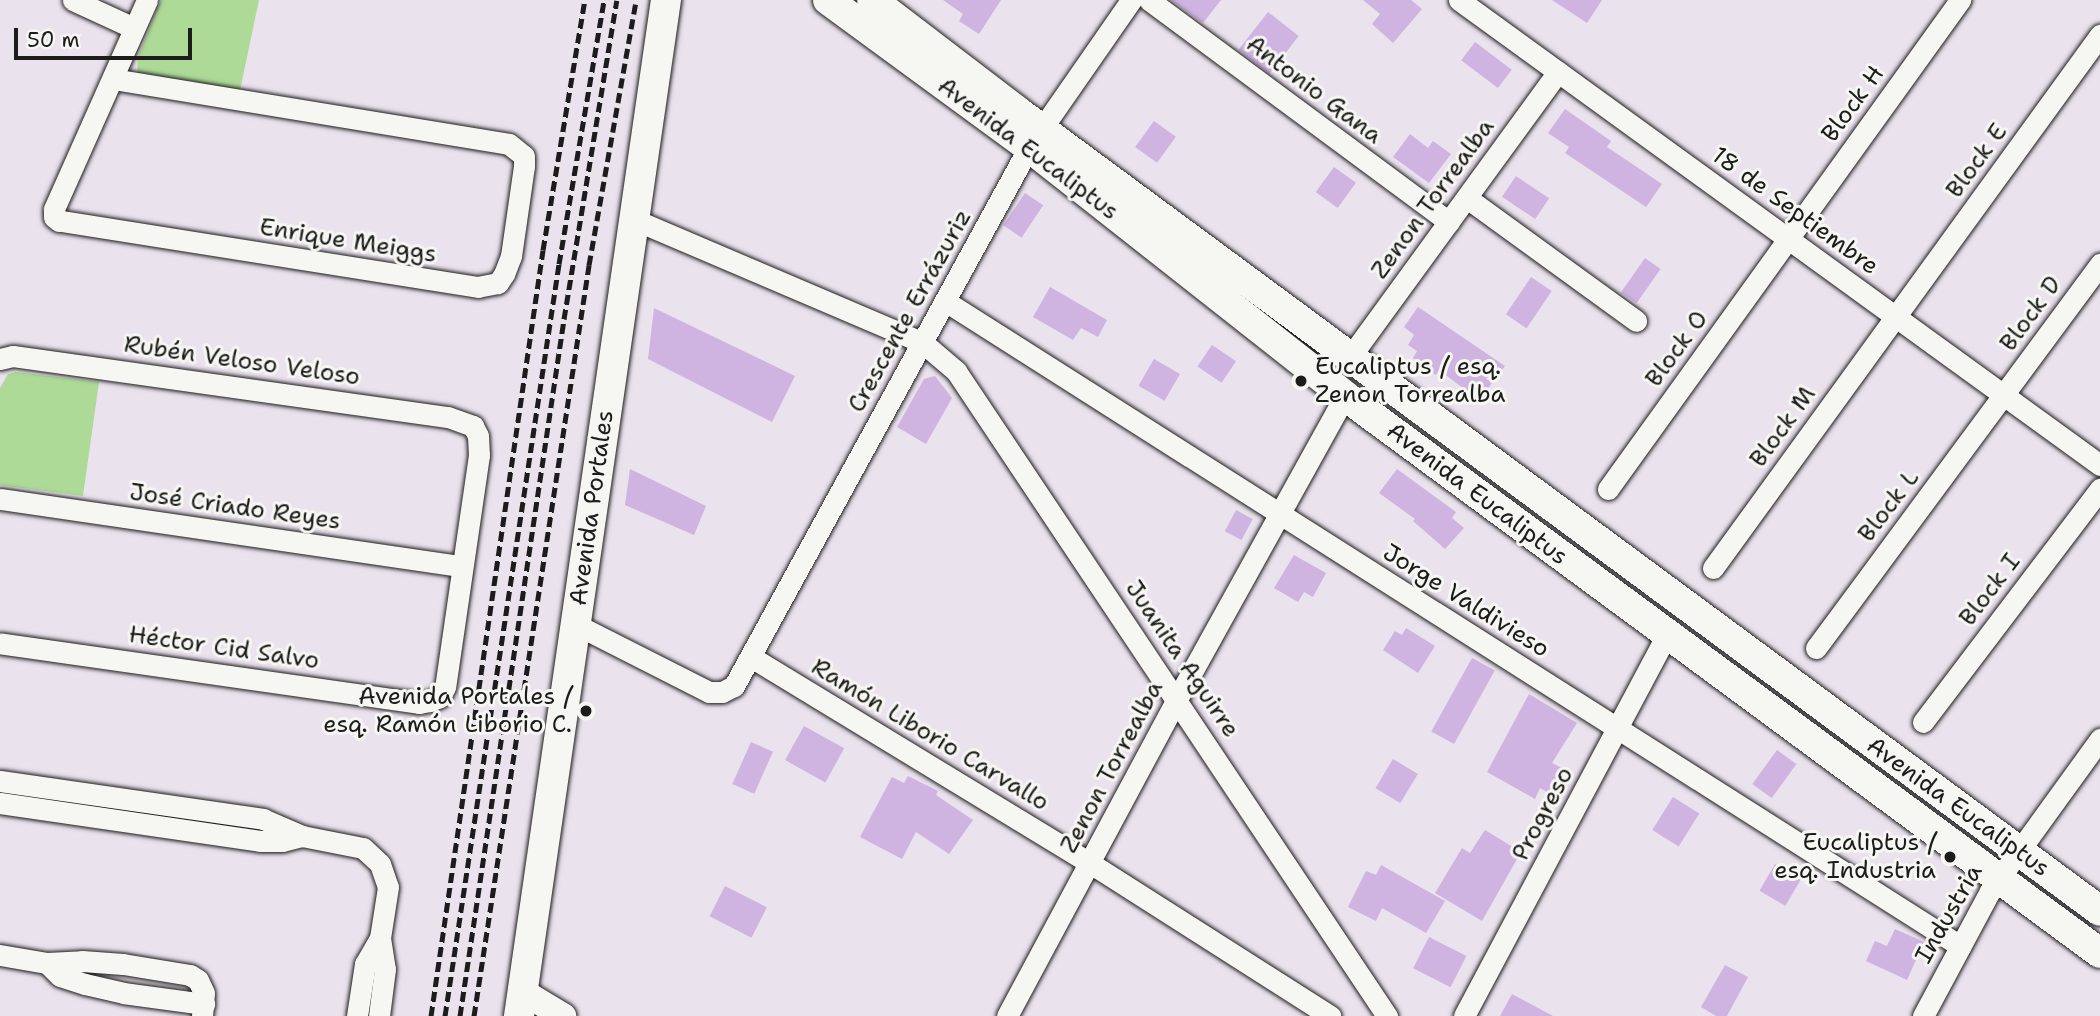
<!DOCTYPE html>
<html>
<head>
<meta charset="utf-8">
<style>
	body { margin:0 }
	#map { position:relative; width:2100px; height:1016px; overflow:hidden; background:#eae2ed; font-family:"Shantell Sans",sans-serif }
	div>[style] { position:absolute }
	.green>* { inset:0; background:#aeda98 }
	.building>* { inset:0; background:#cfb3e1; transform-origin:0 0 }
	.roads { filter:drop-shadow(0 0 2px #1c1c1c) drop-shadow(0 0 2px #1c1c1c) }
	.minor>* { height:21px; margin:-10.5px; padding:0 10.5px; transform-origin:10.5px; border-radius:10.5px; background:#f6f6f2 }
	.tertiary>* { height:26px; margin:-13px; padding:0 13px; transform-origin:13px; border-radius:13px; background:#f6f6f2 }
	.secondary>* { height:30px; margin:-15px; padding:0 15px; transform-origin:15px; border-radius:15px; background:#f6f6f2 }
	.rail>* { height:5px; margin-top:-2.5px; transform-origin:0; background:repeating-linear-gradient(90deg,#1c1c1c 0 10px,transparent 0 15px) }
	.dots>* { width:19px; height:19px; translate:-50% -50%; box-sizing:border-box; border:4px solid #f6f6f2; border-radius:50% }
	span { translate:-50% -50%; white-space:nowrap; text-align:center; line-height:1.15; -webkit-text-stroke:6px #f6f6f2; paint-order:stroke }
	.street-label { font-size:24px; color:#1c1c1c }
	.poi-label { font-size:24px; color:#1c1c1c }
	.left { translate:0 -50%; text-align:left }
	.right { translate:-100% -50%; text-align:right }
	.scale { position:absolute; left:14px; top:28px; width:178px; height:32px; box-sizing:border-box; border:4px solid #1c1c1c; border-top:0; padding-left:9px; font-size:21px; line-height:24px; white-space:nowrap; color:#1c1c1c; -webkit-text-stroke:5px #f6f6f2; paint-order:stroke }
</style>
</head>
<body>
<div id="map">
	<div class="green">
		<div style="clip-path:polygon(161px 0,259px 0,239px 95px,137px 74px,138px 57px)"></div>
		<div style="clip-path:polygon(16px 372px,99px 382px,83px 496px,0 485px,0 388px,8px 374px)"></div>
	</div>
	<div class="building">
		<div style="clip-path:polygon(943px 0,1001px 0,979px 34px,959px 21px,963px 14px)"></div>
		<div style="clip-path:polygon(1171px 0,1221px 0,1203px 23px)"></div>
		<div style="clip-path:polygon(1363px 0,1411px 0,1422px 9px,1393px 43px,1372px 24px,1380px 14px)"></div>
		<div style="clip-path:polygon(1552px 0,1602px 0,1587px 23px)"></div>
		<div style="left:1268px;top:12px;width:39px;height:48px;rotate:38deg"></div>
		<div style="left:1475px;top:42px;width:46px;height:23px;rotate:37deg"></div>
		<div style="clip-path:polygon(1565px 109px,1611px 141px,1607px 147px,1662px 184px,1646px 207px,1565px 153px,1569px 147px,1548px 133px)"></div>
		<div style="left:1154px;top:121px;width:27px;height:32px;rotate:36deg"></div>
		<div style="clip-path:polygon(1410px 134px,1428px 148px,1433px 141px,1451px 154px,1429px 183px,1393px 157px)"></div>
		<div style="left:1334px;top:167px;width:27px;height:31px;rotate:36deg"></div>
		<div style="left:1516px;top:176px;width:40px;height:25px;rotate:34deg"></div>
		<div style="left:1025px;top:193px;width:22px;height:39px;rotate:34deg"></div>
		<div style="left:1645px;top:258px;width:19px;height:42px;rotate:35deg"></div>
		<div style="left:1531px;top:277px;width:25px;height:45px;rotate:34deg"></div>
		<div style="clip-path:polygon(1050px 287px,1107px 320px,1098px 337px,1081px 328px,1073px 340px,1033px 317px)"></div>
		<div style="clip-path:polygon(1418px 307px,1505px 366px,1479px 400px,1439px 370px,1436px 375px,1413px 358px,1417px 351px,1408px 345px,1414px 335px,1404px 327px)"></div>
		<div style="clip-path:polygon(654px 308px,795px 376px,772px 422px,648px 359px)"></div>
		<div style="left:1212px;top:345px;width:29px;height:26px;rotate:34deg"></div>
		<div style="left:1154px;top:359px;width:30px;height:31px;rotate:30deg"></div>
		<div style="clip-path:polygon(935px 376px,952px 398px,926px 444px,897px 427px,924px 379px)"></div>
		<div style="clip-path:polygon(630px 469px,706px 506px,694px 535px,625px 505px)"></div>
		<div style="clip-path:polygon(1397px 469px,1456px 512px,1452px 518px,1464px 528px,1445px 549px,1413px 521px,1415px 519px,1379px 493px)"></div>
		<div style="left:1236px;top:510px;width:19px;height:24px;rotate:28deg"></div>
		<div style="clip-path:polygon(1294px 555px,1326px 573px,1313px 597px,1304px 592px,1298px 602px,1274px 588px)"></div>
		<div style="clip-path:polygon(1406px 628px,1435px 646px,1418px 673px,1383px 650px,1395px 631px,1402px 635px)"></div>
		<div style="left:1472px;top:658px;width:26px;height:84px;rotate:29deg"></div>
		<div style="clip-path:polygon(1529px 694px,1577px 723px,1552px 763px,1562px 768px,1549px 793px,1540px 788px,1535px 799px,1487px 772px)"></div>
		<div style="left:804px;top:726px;width:46px;height:39px;rotate:29deg"></div>
		<div style="left:751px;top:742px;width:24px;height:46px;rotate:24deg"></div>
		<div style="left:1777px;top:750px;width:24px;height:42px;rotate:36deg"></div>
		<div style="left:1393px;top:759px;width:29px;height:34px;rotate:31deg"></div>
		<div style="clip-path:polygon(908px 776px,938px 791px,936px 795px,973px 820px,949px 854px,916px 832px,902px 859px,860px 837px,892px 777px,904px 783px)"></div>
		<div style="left:1673px;top:797px;width:31px;height:39px;rotate:32deg"></div>
		<div style="clip-path:polygon(1485px 830px,1521px 852px,1482px 921px,1435px 893px,1462px 848px,1470px 853px)"></div>
		<div style="left:1775px;top:864px;width:30px;height:31px;rotate:30deg"></div>
		<div style="clip-path:polygon(1381px 865px,1445px 901px,1426px 933px,1382px 908px,1376px 921px,1348px 907px,1366px 871px,1376px 875px)"></div>
		<div style="left:725px;top:886px;width:47px;height:34px;rotate:27deg"></div>
		<div style="clip-path:polygon(1895px 929px,1924px 942px,1907px 980px,1866px 961px,1875px 941px,1887px 946px)"></div>
		<div style="left:1429px;top:937px;width:42px;height:35px;rotate:27deg"></div>
		<div style="clip-path:polygon(1725px 965px,1748px 977px,1727px 1016px,1716px 1016px,1701px 1007px)"></div>
		<div style="clip-path:polygon(1512px 994px,1553px 1016px,1500px 1016px)"></div>
	</div>
	<div class="roads">
		<div class="minor">
			<div style="left:73px;top:0;width:67px;rotate:24.7deg"></div>
			<div style="left:1149px;top:0;width:373px;rotate:36.5deg"></div>
			<div style="left:1459px;top:0;width:792px;rotate:35.96deg"></div>
			<div style="left:113px;top:79px;width:401px;rotate:9.3deg"></div>
			<div style="left:509px;top:144px;width:19px;rotate:39deg"></div>
			<div style="left:524px;top:156px;width:10px;rotate:90deg"></div>
			<div style="left:524px;top:166px;width:91px;rotate:98.2deg"></div>
			<div style="left:511px;top:256px;width:19px;rotate:111deg"></div>
			<div style="left:504px;top:274px;width:11px;rotate:124deg"></div>
			<div style="left:498px;top:283px;width:20px;rotate:169deg"></div>
			<div style="left:478px;top:287px;width:424px;rotate:-171deg"></div>
			<div style="left:59px;top:221px;width:6px;rotate:-141deg"></div>
			<div style="left:54px;top:217px;width:8px;rotate:-90deg"></div>
			<div style="left:54px;top:209px;width:229px;rotate:-66deg"></div>
			<div style="left:1467px;top:198px;width:209px;rotate:36deg"></div>
			<div style="left:633px;top:219px;width:314px;rotate:23.1deg"></div>
			<div style="left:922px;top:342px;width:45px;rotate:40.5deg"></div>
			<div style="left:956px;top:371px;width:776px;rotate:56.25deg"></div>
			<div style="left:945px;top:301px;width:1203px;rotate:32.43deg"></div>
			<div style="left:1350px;top:357px;width:353px;rotate:-53.9deg"></div>
			<div style="left:0;top:359px;width:13px;rotate:-13deg"></div>
			<div style="left:13px;top:356px;width:439px;rotate:8deg"></div>
			<div style="left:448px;top:417px;width:27px;rotate:20deg"></div>
			<div style="left:473px;top:426px;width:11px;rotate:63deg"></div>
			<div style="left:478px;top:436px;width:19px;rotate:87deg"></div>
			<div style="left:479px;top:455px;width:234px;rotate:98.3deg"></div>
			<div style="left:445px;top:687px;width:11px;rotate:117deg"></div>
			<div style="left:440px;top:697px;width:11px;rotate:158deg"></div>
			<div style="left:430px;top:701px;width:11px;rotate:170deg"></div>
			<div style="left:419px;top:703px;width:423px;rotate:-171.9deg"></div>
			<div style="left:1608px;top:489px;width:603px;rotate:-54.25deg"></div>
			<div style="left:0;top:499px;width:467px;rotate:8.3deg"></div>
			<div style="left:1713px;top:568px;width:659px;rotate:-54.02deg"></div>
			<div style="left:575px;top:624px;width:150px;rotate:26.9deg"></div>
			<div style="left:709px;top:692px;width:13px"></div>
			<div style="left:722px;top:692px;width:13px;rotate:-27deg"></div>
			<div style="left:734px;top:686px;width:614px;rotate:-61.31deg"></div>
			<div style="left:1029px;top:147px;width:179px;rotate:-55.2deg"></div>
			<div style="left:1816px;top:648px;width:478px;rotate:-53.5deg"></div>
			<div style="left:751px;top:657px;width:397px;rotate:31.3deg"></div>
			<div style="left:1090px;top:863px;width:285px;rotate:32.5deg"></div>
			<div style="left:1923px;top:722px;width:293px;rotate:-52.8deg"></div>
			<div style="left:0;top:781px;width:266px;rotate:8.2deg"></div>
			<div style="left:263px;top:819px;width:43px;rotate:23.6deg"></div>
			<div style="left:302px;top:836px;width:62px;rotate:11.1deg"></div>
			<div style="left:363px;top:848px;width:23px;rotate:43deg"></div>
			<div style="left:380px;top:864px;width:24px;rotate:71deg"></div>
			<div style="left:388px;top:887px;width:52px;rotate:98.9deg"></div>
			<div style="left:380px;top:938px;width:31px;rotate:81deg"></div>
			<div style="left:385px;top:969px;width:47px;rotate:97.3deg"></div>
			<div style="left:0;top:803px;width:263px;rotate:8.3deg"></div>
			<div style="left:260px;top:841px;width:22px"></div>
			<div style="left:282px;top:841px;width:21px;rotate:-14deg"></div>
			<div style="left:0;top:955px;width:48px;rotate:9.7deg"></div>
			<div style="left:47px;top:963px;width:35px;rotate:-3deg"></div>
			<div style="left:82px;top:961px;width:41px;rotate:4.2deg"></div>
			<div style="left:123px;top:964px;width:68px;rotate:9.3deg"></div>
			<div style="left:190px;top:975px;width:9px;rotate:32deg"></div>
			<div style="left:198px;top:980px;width:14px;rotate:65deg"></div>
			<div style="left:204px;top:993px;width:23px;rotate:95deg"></div>
			<div style="left:47px;top:963px;width:18px;rotate:45deg"></div>
			<div style="left:60px;top:976px;width:26px;rotate:18deg"></div>
			<div style="left:85px;top:984px;width:39px;rotate:13deg"></div>
			<div style="left:123px;top:993px;width:82px;rotate:7.7deg"></div>
			<div style="left:357px;top:1016px;width:53px;rotate:-81.3deg"></div>
			<div style="left:365px;top:964px;width:30px;rotate:-60deg"></div>
			<div style="left:1007px;top:1016px;width:360px;rotate:-61.8deg"></div>
			<div style="left:1177px;top:699px;width:346px;rotate:-61deg"></div>
			<div style="left:1464px;top:1016px;width:430px;rotate:-62deg"></div>
			<div style="left:1923px;top:1016px;width:142px;rotate:-61.8deg"></div>
			<div style="left:1990px;top:891px;width:188px;rotate:-54.1deg"></div>
		</div>
		<div class="tertiary">
			<div style="left:523px;top:992px;width:47px;rotate:31deg"></div>
		</div>
		<div class="secondary">
			<div style="left:828px;top:0;width:249px;rotate:36.2deg"></div>
			<div style="left:1029px;top:147px;width:402px;rotate:38.2deg"></div>
			<div style="left:1345px;top:396px;width:938px;rotate:36.42deg"></div>
			<div style="left:872px;top:0;width:183px;rotate:37.4deg"></div>
			<div style="left:1017px;top:111px;width:1346px;rotate:36.45deg"></div>
			<div style="left:519px;top:1016px;width:1027px;rotate:-81.77deg"></div>
		</div>
	</div>
	<div class="rail">
		<div style="left:431px;top:1016px;width:774px;rotate:-81.68deg"></div>
		<div style="left:543px;top:250px;width:254px;rotate:-80.5deg"></div>
		<div style="left:445px;top:1016px;width:761px;rotate:-81.38deg"></div>
		<div style="left:559px;top:264px;width:268px;rotate:-80.3deg"></div>
		<div style="left:460px;top:1016px;width:705px;rotate:-81.51deg"></div>
		<div style="left:564px;top:319px;width:323px;rotate:-80.6deg"></div>
		<div style="left:474px;top:1016px;width:760px;rotate:-81.29deg"></div>
		<div style="left:589px;top:265px;width:269px;rotate:-79.9deg"></div>
	</div>
	<div class="dots">
		<div style="left:1301px;top:381px;background:#1c1c1c"></div>
		<div style="left:586px;top:711px;background:#1c1c1c"></div>
		<div style="left:1950px;top:857px;background:#1c1c1c"></div>
	</div>
	<div class="street-label">
		<span style="left:1314px;top:90px;rotate:37deg">Antonio Gana</span>
		<span style="left:1853px;top:104px;rotate:-54deg">Block H</span>
		<span style="left:1028px;top:149px;rotate:37deg">Avenida Eucaliptus</span>
		<span style="left:1977px;top:161px;rotate:-54deg">Block E</span>
		<span style="left:1433px;top:199px;rotate:-54deg">Zenon Torrealba</span>
		<span style="left:1795px;top:211px;rotate:36deg">18 de Septiembre</span>
		<span style="left:348px;top:241px;rotate:9deg">Enrique Meiggs</span>
		<span style="left:910px;top:311px;rotate:-61deg">Crescente Errázuriz</span>
		<span style="left:2031px;top:314px;rotate:-54deg">Block D</span>
		<span style="left:1677px;top:349px;rotate:-54deg">Block O</span>
		<span style="left:242px;top:361px;rotate:8deg">Rubén Veloso Veloso</span>
		<span style="left:1783px;top:427px;rotate:-54deg">Block M</span>
		<span style="left:1477px;top:494px;rotate:37deg">Avenida Eucaliptus</span>
		<span style="left:1889px;top:506px;rotate:-53deg">Block L</span>
		<span style="left:235px;top:507px;rotate:8deg">José Criado Reyes</span>
		<span style="left:592px;top:508px;rotate:-82deg">Avenida Portales</span>
		<span style="left:1990px;top:590px;rotate:-53deg">Block I</span>
		<span style="left:1466px;top:601px;rotate:32deg">Jorge Valdivieso</span>
		<span style="left:224px;top:648px;rotate:8deg">Héctor Cid Salvo</span>
		<span style="left:1182px;top:659px;rotate:56deg">Juanita Aguirre</span>
		<span style="left:930px;top:735px;rotate:31deg">Ramón Liborio Carvallo</span>
		<span style="left:1112px;top:767px;rotate:-62deg">Zenon Torrealba</span>
		<span style="left:1958px;top:807px;rotate:36deg">Avenida Eucaliptus</span>
		<span style="left:1543px;top:814px;rotate:-62deg">Progreso</span>
		<span style="left:1949px;top:914px;rotate:-60deg">Industria</span>
	</div>
	<div class="poi-label">
		<span class="left" style="left:1315px;top:381px">Eucaliptus / esq.<br>Zenon Torrealba</span>
		<span class="right" style="left:572px;top:711px">Avenida Portales /<br>esq. Ramón Liborio C.</span>
		<span class="right" style="left:1936px;top:857px">Eucaliptus /<br>esq. Industria</span>
	</div>
	<div class="scale">50 m</div>
</div>
</body>
</html>
